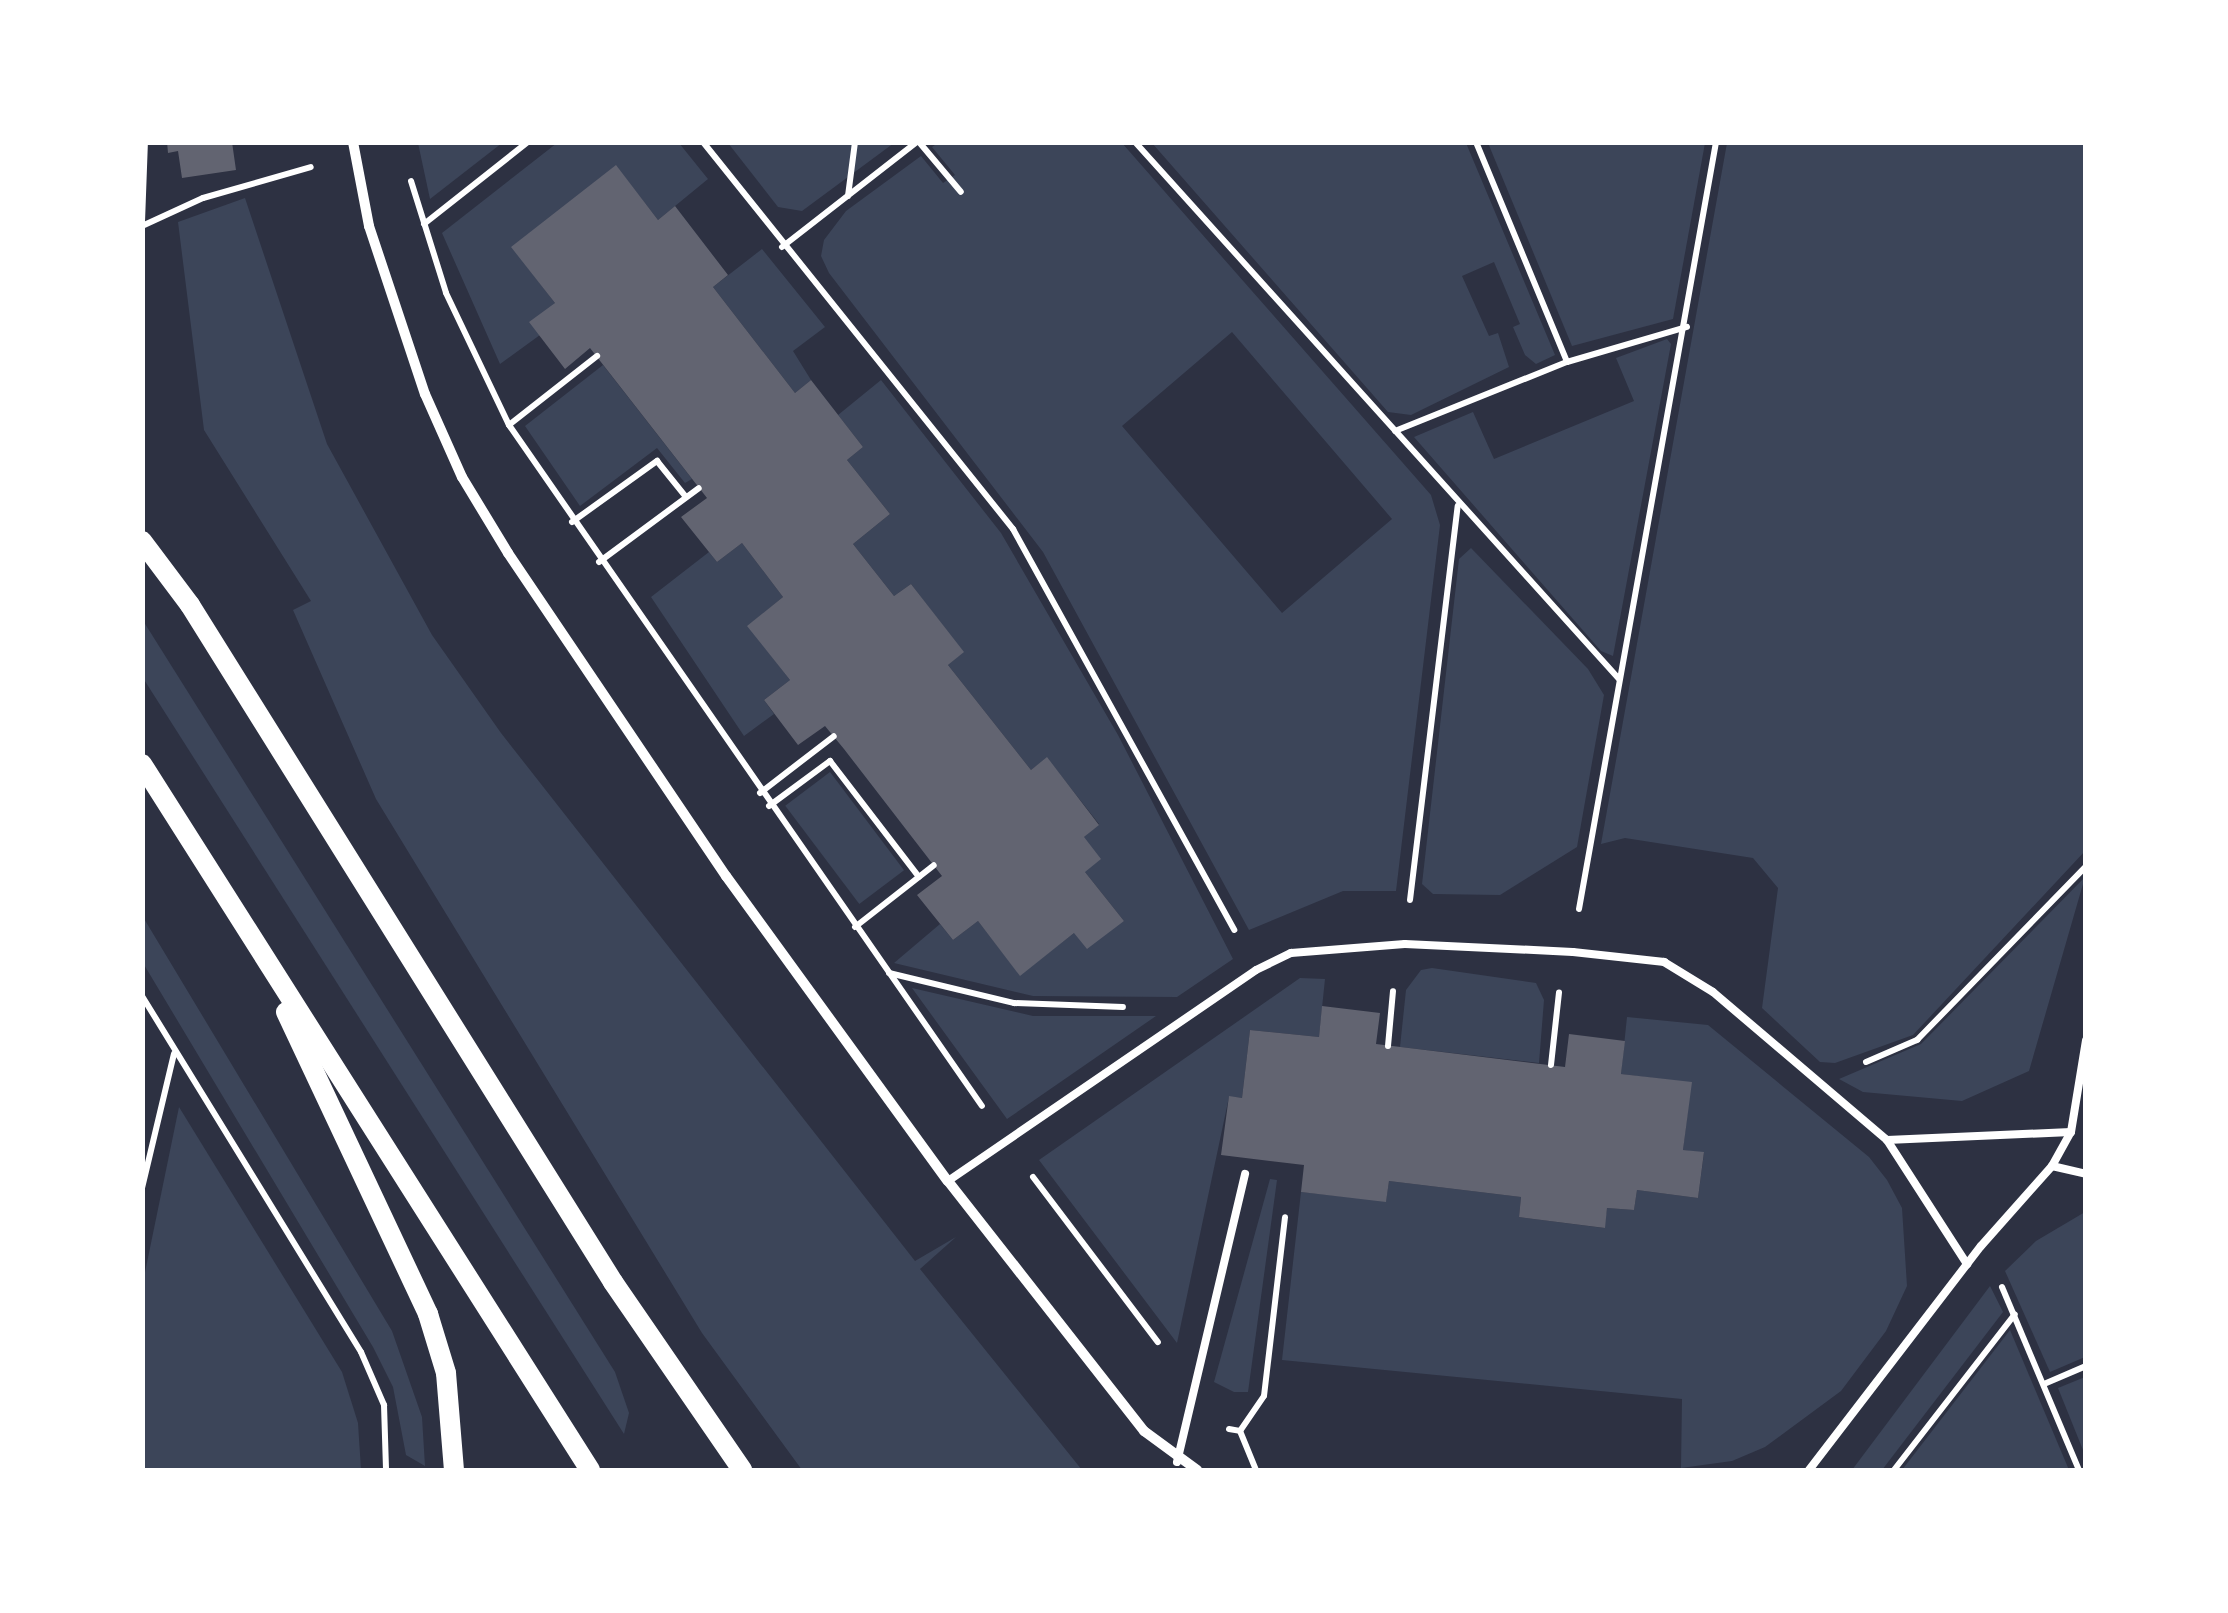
<!DOCTYPE html>
<style>
body{margin:0}
#map{position:relative;width:2228px;height:1613px;overflow:hidden;background:#2d3142;font-family:Jost,sans-serif}
div>[style]{position:absolute}
.green>*{inset:0;background:#3c4559;transform-origin:0 0}
.building>*{inset:0;background:#626471}
.path>*{height:6px;margin:-3px;padding:0 3px;transform-origin:3px;border-radius:3px;background:#fff}
.service>*{height:8px;margin:-4px;padding:0 4px;transform-origin:4px;border-radius:4px;background:#fff}
.minor>*{height:10px;margin:-5px;padding:0 5px;transform-origin:5px;border-radius:5px;background:#fff}
.secondary>*{height:20px;margin:-10px;padding:0 10px;transform-origin:10px;border-radius:10px;background:#fff}
span{translate:-50% -50%;white-space:nowrap;text-align:center;line-height:1.15;-webkit-text-stroke:10px #fff;paint-order:stroke}
.frame{position:absolute;inset:0;border:145px solid #fff;pointer-events:none}
</style>
<div id="map">
<div class="green">
<i style="clip-path:polygon(418px 143px,418px 142px,502px 143px,430px 199px)"></i>
<i style="clip-path:polygon(557px 143px,679px 143px,708px 179px,658px 220px,616px 166px,512px 247px,555px 303px,540px 335px,500px 364px,442px 233px)"></i>
<i style="clip-path:polygon(728px 143px,894px 143px,802px 211px,778px 207px)"></i>
<i style="clip-path:polygon(evenodd,938px 143px,1122px 143px,1431px 495px,1440px 525px,1396px 891px,1343px 891px,1249px 930px,1043px 552px,829px 273px,821px 256px,824px 240px,846px 211px,921px 156px,943px 183px,955px 175px,932px 147px,938px 143px,1232px 332px,1392px 519px,1282px 613px,1122px 426px,1232px 332px)"></i>
<i style="clip-path:polygon(1152px 143px,1466px 143px,1555px 355px,1536px 364px,1525px 355px,1513px 327px,1520px 324px,1494px 262px,1462px 276px,1489px 336px,1498px 333px,1509px 367px,1411px 415px,1388px 412px)"></i>
<i style="clip-path:polygon(1488px 143px,1705px 143px,1673px 319px,1572px 346px)"></i>
<i style="clip-path:polygon(1727px 143px,2085px 143px,2085px 851px,1913px 1035px,1835px 1063px,1820px 1062px,1762px 1008px,1778px 888px,1753px 858px,1625px 838px,1601px 844px)"></i>
<i style="clip-path:polygon(245px 198px,327px 444px,432px 635px,501px 733px,915px 1261px,956px 1237px,920px 1269px,1082px 1470px,802px 1470px,702px 1333px,376px 799px,293px 610px,311px 601px,204px 430px,178px 222px)"></i>
<i style="clip-path:polygon(762px 249px,825px 327px,793px 351px,811px 380px,795px 393px,713px 287px)"></i>
<i style="clip-path:polygon(1667px 339px,1671px 344px,1613px 656px,1601px 651px,1414px 437px,1473px 412px,1494px 459px,1634px 401px,1616px 358px)"></i>
<i style="clip-path:polygon(603px 365px,692px 479px,685px 483px,657px 448px,580px 506px,525px 426px)"></i>
<i style="clip-path:polygon(881px 380px,1001px 533px,1118px 735px,1233px 959px,1177px 997px,1033px 996px,894px 963px,940px 924px,953px 940px,978px 921px,1020px 975px,1074px 933px,1124px 921px,1085px 872px,1084px 837px,1099px 824px,1047px 758px,1031px 770px,948px 665px,963px 652px,911px 584px,894px 596px,853px 544px,890px 514px,847px 460px,863px 447px,838px 415px)"></i>
<i style="clip-path:polygon(742px 543px,783px 597px,748px 626px,790px 680px,764px 700px,774px 714px,744px 736px,651px 597px,709px 552px,717px 562px)"></i>
<i style="clip-path:polygon(1471px 548px,1588px 669px,1604px 695px,1577px 847px,1500px 895px,1433px 894px,1422px 884px,1459px 559px)"></i>
<i style="clip-path:polygon(142px 619px,615px 1372px,629px 1413px,624px 1434px,143px 678px)"></i>
<i style="left:830px;top:772px;width:123px;height:56px;rotate:53deg"></i>
<i style="clip-path:polygon(2085px 877px,2029px 1071px,1962px 1101px,1863px 1092px,1839px 1079px,1921px 1044px)"></i>
<i style="clip-path:polygon(143px 917px,392px 1331px,422px 1417px,425px 1466px,406px 1455px,393px 1387px,373px 1347px,143px 963px)"></i>
<i style="clip-path:polygon(1432px 968px,1536px 983px,1544px 1000px,1539px 1063px,1400px 1047px,1406px 990px,1421px 970px)"></i>
<i style="clip-path:polygon(1300px 978px,1325px 979px,1319px 1037px,1250px 1030px,1242px 1098px,1229px 1097px,1177px 1343px,1039px 1160px)"></i>
<i style="clip-path:polygon(912px 988px,1033px 1016px,1156px 1016px,1007px 1119px)"></i>
<i style="clip-path:polygon(1627px 1017px,1708px 1025px,1869px 1157px,1887px 1180px,1902px 1208px,1907px 1286px,1886px 1331px,1841px 1391px,1765px 1447px,1732px 1461px,1681px 1468px,1682px 1399px,1282px 1360px,1301px 1192px,1386px 1201px,1389px 1181px,1521px 1197px,1519px 1217px,1604px 1228px,1607px 1208px,1634px 1210px,1637px 1190px,1698px 1198px,1704px 1153px,1683px 1150px,1691px 1083px,1621px 1074px)"></i>
<i style="clip-path:polygon(179px 1107px,342px 1372px,358px 1423px,361px 1470px,143px 1470px,143px 1282px)"></i>
<i style="clip-path:polygon(1270px 1179px,1277px 1180px,1248px 1392px,1234px 1392px,1214px 1382px)"></i>
<i style="clip-path:polygon(2085px 1212px,2085px 1357px,2050px 1372px,2005px 1271px,2036px 1241px)"></i>
<i style="clip-path:polygon(1990px 1286px,2003px 1312px,1882px 1470px,1852px 1470px)"></i>
<i style="clip-path:polygon(2010px 1330px,2069px 1470px,1902px 1470px)"></i>
<i style="clip-path:polygon(2085px 1377px,2085px 1455px,2058px 1388px)"></i>
</div>
<div class="building">
<i style="clip-path:polygon(167px 142px,232px 142px,236px 170px,182px 178px,178px 151px,168px 153px)"></i>
<i style="clip-path:polygon(616px 165px,658px 220px,675px 206px,728px 275px,713px 287px,795px 393px,811px 380px,863px 447px,847px 460px,890px 514px,853px 544px,894px 596px,911px 584px,964px 652px,948px 665px,1031px 770px,1047px 757px,1099px 825px,1084px 837px,1101px 859px,1085px 872px,1124px 921px,1087px 949px,1074px 933px,1020px 976px,978px 921px,953px 940px,917px 895px,942px 876px,844px 749px,825px 726px,798px 745px,764px 700px,790px 680px,747px 626px,783px 597px,742px 543px,717px 562px,681px 517px,707px 498px,590px 348px,565px 369px,529px 322px,555px 303px,511px 247px)"></i>
<i style="clip-path:polygon(1322px 1006px,1380px 1013px,1376px 1044px,1565px 1067px,1569px 1034px,1625px 1041px,1621px 1074px,1692px 1082px,1683px 1150px,1704px 1152px,1698px 1198px,1637px 1190px,1634px 1210px,1607px 1208px,1605px 1228px,1519px 1217px,1521px 1197px,1389px 1181px,1386px 1202px,1301px 1192px,1304px 1165px,1221px 1155px,1229px 1096px,1242px 1098px,1250px 1030px,1319px 1037px)"></i>
</div>
<div class="path">
<i style="left:703px;top:142px;width:496px;rotate:51.3deg"></i>
<i style="left:1013px;top:529px;width:458px;rotate:61.1deg"></i>
<i style="left:919px;top:142px;width:65px;rotate:50deg"></i>
<i style="left:1135px;top:142px;width:723px;rotate:47.97deg"></i>
<i style="left:1476px;top:142px;width:238px;rotate:67.5deg"></i>
<i style="left:411px;top:181px;width:117px;rotate:72.6deg"></i>
<i style="left:446px;top:293px;width:146px;rotate:64.5deg"></i>
<i style="left:509px;top:425px;width:829px;rotate:55.22deg"></i>
<i style="left:848px;top:196px;width:54px;rotate:-82.6deg"></i>
<i style="left:142px;top:222px;width:80px;rotate:-87.9deg"></i>
<i style="left:424px;top:224px;width:132px;rotate:-38.3deg"></i>
<i style="left:142px;top:226px;width:67px;rotate:-24.7deg"></i>
<i style="left:203px;top:198px;width:112px;rotate:-16deg"></i>
<i style="left:782px;top:247px;width:171px;rotate:-37.9deg"></i>
<i style="left:509px;top:425px;width:112px;rotate:-38.1deg"></i>
<i style="left:1395px;top:431px;width:185px;rotate:-21.9deg"></i>
<i style="left:1567px;top:362px;width:125px;rotate:-16.3deg"></i>
<i style="left:572px;top:522px;width:105px;rotate:-35.7deg"></i>
<i style="left:657px;top:461px;width:46px;rotate:51.1deg"></i>
<i style="left:599px;top:562px;width:124px;rotate:-36.5deg"></i>
<i style="left:760px;top:793px;width:93px;rotate:-37.6deg"></i>
<i style="left:769px;top:806px;width:76px;rotate:-36.4deg"></i>
<i style="left:830px;top:761px;width:146px;rotate:52.5deg"></i>
<i style="left:1410px;top:900px;width:397px;rotate:-83.1deg"></i>
<i style="left:1579px;top:909px;width:779px;rotate:-79.87deg"></i>
<i style="left:855px;top:927px;width:100px;rotate:-38.1deg"></i>
<i style="left:889px;top:973px;width:129px;rotate:13.5deg"></i>
<i style="left:1014px;top:1003px;width:109px;rotate:2.1deg"></i>
<i style="left:142px;top:996px;width:418px;rotate:58.4deg"></i>
<i style="left:361px;top:1352px;width:58px;rotate:66.5deg"></i>
<i style="left:384px;top:1405px;width:65px;rotate:88.2deg"></i>
<i style="left:1388px;top:1046px;width:55px;rotate:-84.8deg"></i>
<i style="left:1866px;top:1062px;width:56px;rotate:-23.3deg"></i>
<i style="left:1917px;top:1040px;width:243px;rotate:-45.8deg"></i>
<i style="left:1551px;top:1065px;width:73px;rotate:-83.7deg"></i>
<i style="left:1033px;top:1177px;width:207px;rotate:52.9deg"></i>
<i style="left:142px;top:1188px;width:138px;rotate:-76.6deg"></i>
<i style="left:2002px;top:1287px;width:199px;rotate:67.2deg"></i>
<i style="left:2044px;top:1384px;width:46px;rotate:-23.2deg"></i>
<i style="left:1229px;top:1429px;width:11px;rotate:10deg"></i>
<i style="left:1240px;top:1431px;width:42px;rotate:67.7deg"></i>
<i style="left:1240px;top:1431px;width:42px;rotate:-55.6deg"></i>
<i style="left:1264px;top:1396px;width:180px;rotate:-83.3deg"></i>
<i style="left:1894px;top:1470px;width:197px;rotate:-52.2deg"></i>
</div>
<div class="service">
<i style="left:1887px;top:1140px;width:184px;rotate:-2.5deg"></i>
<i style="left:2052px;top:1166px;width:39px;rotate:-61deg"></i>
<i style="left:2071px;top:1132px;width:93px;rotate:-80.7deg"></i>
<i style="left:948px;top:1181px;width:373px;rotate:-34.4deg"></i>
<i style="left:1256px;top:970px;width:39px;rotate:-26deg"></i>
<i style="left:1291px;top:953px;width:114px;rotate:-4.5deg"></i>
<i style="left:1405px;top:944px;width:168px;rotate:2.7deg"></i>
<i style="left:1573px;top:952px;width:92px;rotate:6.3deg"></i>
<i style="left:1664px;top:962px;width:57px;rotate:31.5deg"></i>
<i style="left:1713px;top:992px;width:228px;rotate:40.4deg"></i>
<i style="left:1887px;top:1140px;width:148px;rotate:57.2deg"></i>
<i style="left:1177px;top:1462px;width:296px;rotate:-76.7deg"></i>
<i style="left:1809px;top:1470px;width:282px;rotate:-52.5deg"></i>
<i style="left:1981px;top:1246px;width:107px;rotate:-48.4deg"></i>
<i style="left:2052px;top:1166px;width:35px;rotate:13deg"></i>
</div>
<div class="minor">
<i style="left:353px;top:142px;width:86px;rotate:79.2deg"></i>
<i style="left:369px;top:226px;width:177px;rotate:71.6deg"></i>
<i style="left:425px;top:394px;width:91px;rotate:66deg"></i>
<i style="left:462px;top:477px;width:89px;rotate:58.8deg"></i>
<i style="left:508px;top:553px;width:390px;rotate:56deg"></i>
<i style="left:726px;top:876px;width:377px;rotate:54deg"></i>
<i style="left:948px;top:1181px;width:318px;rotate:51.9deg"></i>
<i style="left:1144px;top:1431px;width:66px;rotate:36.3deg"></i>
</div>
<div class="secondary">
<i style="left:142px;top:541px;width:80px;rotate:53.1deg"></i>
<i style="left:190px;top:605px;width:798px;rotate:58deg"></i>
<i style="left:613px;top:1282px;width:228px;rotate:55.5deg"></i>
<i style="left:142px;top:764px;width:836px;rotate:57.6deg"></i>
<i style="left:286px;top:1012px;width:334px;rotate:64.8deg"></i>
<i style="left:428px;top:1314px;width:62px;rotate:73deg"></i>
<i style="left:446px;top:1373px;width:97px;rotate:85.3deg"></i>
</div>
<div class="frame"></div>
</div>
